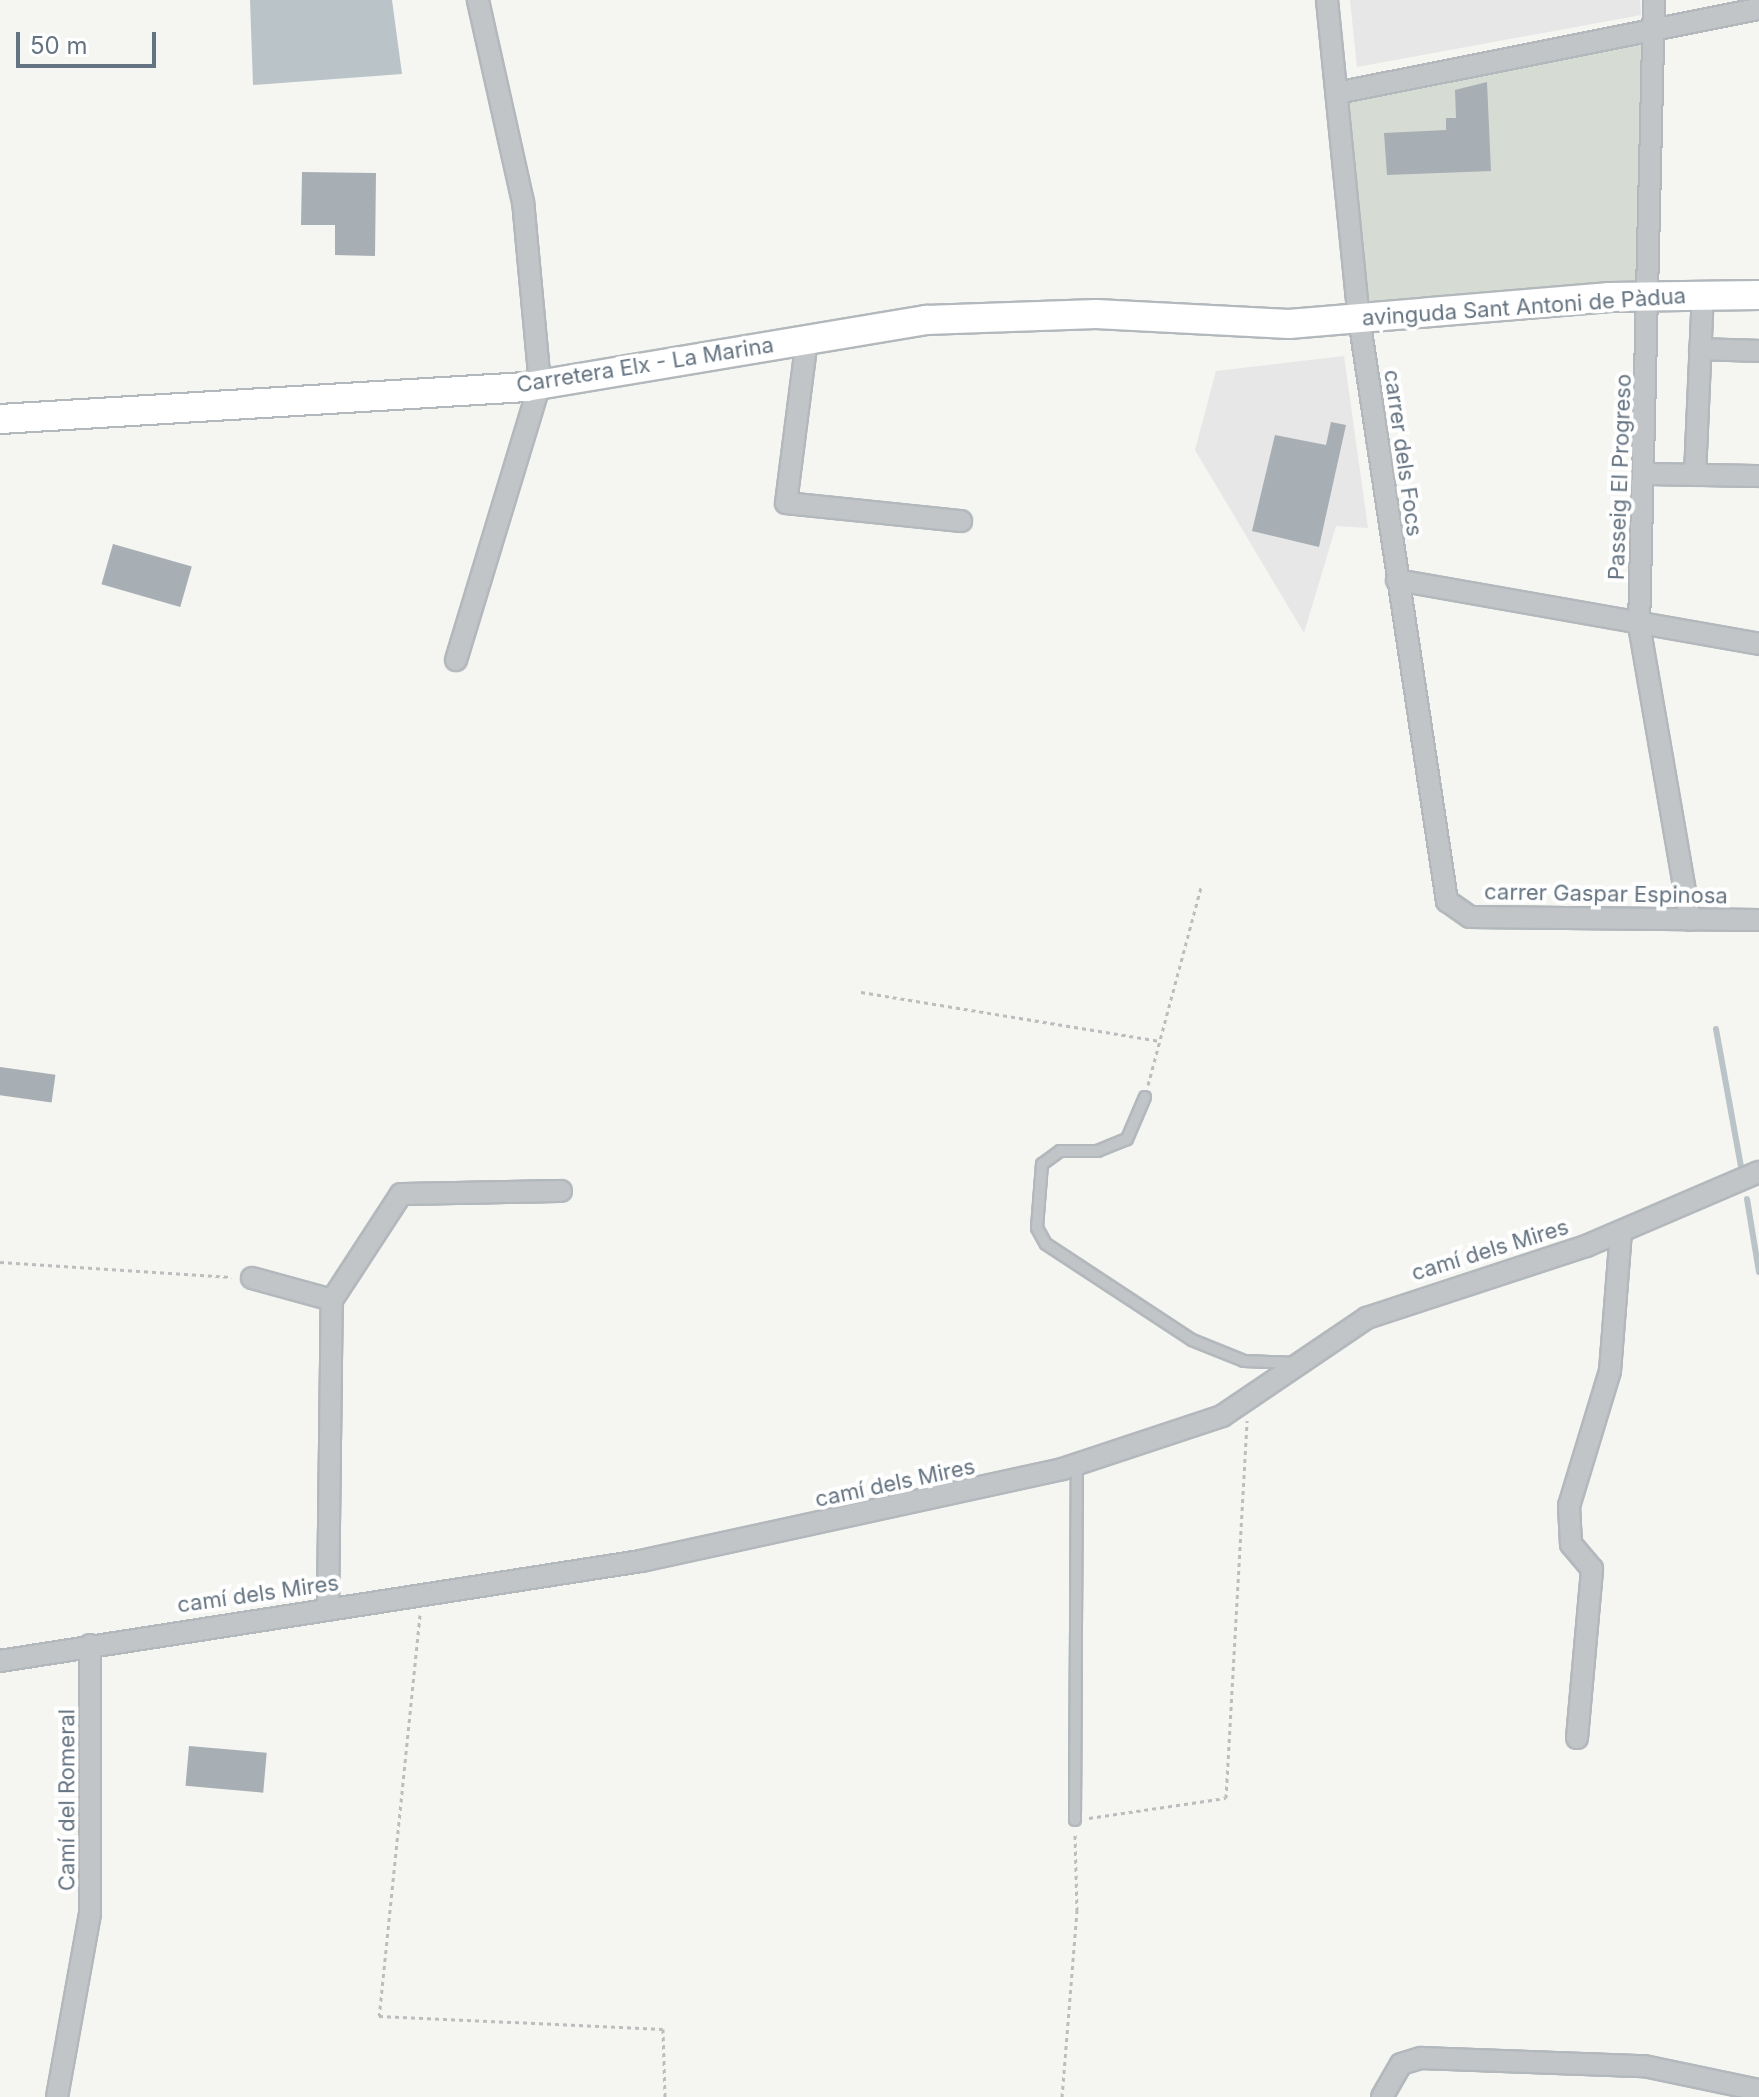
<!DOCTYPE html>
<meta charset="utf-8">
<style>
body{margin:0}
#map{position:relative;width:1759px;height:2097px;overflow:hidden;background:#f5f6f2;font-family:Inter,sans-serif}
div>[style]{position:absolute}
.built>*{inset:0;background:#e6e7e6}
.green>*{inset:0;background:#d6dcd3}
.water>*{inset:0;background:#b9c3c8}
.stream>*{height:6px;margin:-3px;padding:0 3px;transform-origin:3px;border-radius:3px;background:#b9c3c8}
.building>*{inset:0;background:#a7aeb4;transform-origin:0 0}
.path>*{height:3px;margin-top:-1.5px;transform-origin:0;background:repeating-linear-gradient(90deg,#bbbdbf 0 4px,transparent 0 8px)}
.roads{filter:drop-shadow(2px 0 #b3b8bc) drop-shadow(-2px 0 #b3b8bc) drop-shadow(0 2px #b3b8bc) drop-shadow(0 -2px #b3b8bc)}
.lane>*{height:10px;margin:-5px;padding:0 5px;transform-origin:5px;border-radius:5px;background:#c1c5c8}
.street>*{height:20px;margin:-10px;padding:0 10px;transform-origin:10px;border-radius:10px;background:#c1c5c8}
.secondary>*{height:28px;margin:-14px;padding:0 14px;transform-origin:14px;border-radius:14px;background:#fff}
span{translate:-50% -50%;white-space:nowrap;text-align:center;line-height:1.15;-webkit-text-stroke:8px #fff;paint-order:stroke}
.street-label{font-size:22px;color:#657482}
.scale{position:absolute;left:16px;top:32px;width:140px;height:36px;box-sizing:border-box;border:4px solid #657482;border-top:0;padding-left:10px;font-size:24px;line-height:28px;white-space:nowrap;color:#657482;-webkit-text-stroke:6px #fff;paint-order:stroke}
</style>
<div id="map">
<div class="built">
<i style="clip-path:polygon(1350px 0,1640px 0,1641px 15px,1357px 67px)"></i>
<i style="clip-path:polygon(1344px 356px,1368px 528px,1336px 526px,1304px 633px,1195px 450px,1216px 371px)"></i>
</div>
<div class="green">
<i style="clip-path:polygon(1645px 44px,1644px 282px,1366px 304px,1344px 96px)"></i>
</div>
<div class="water">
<i style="clip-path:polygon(250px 0,392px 0,402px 74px,253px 85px)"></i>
</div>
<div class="stream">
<i style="left:1716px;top:1029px;width:145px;rotate:79.7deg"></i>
<i style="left:1747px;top:1199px;width:74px;rotate:80.7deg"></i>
</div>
<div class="building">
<i style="clip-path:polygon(1487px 82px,1491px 171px,1387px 175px,1384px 133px,1446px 130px,1446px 118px,1456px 118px,1455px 90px)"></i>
<i style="clip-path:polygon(302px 172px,376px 173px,375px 256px,335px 255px,335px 225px,301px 225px)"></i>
<i style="clip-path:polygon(1331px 422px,1346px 425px,1319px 547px,1252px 531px,1275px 435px,1326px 445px)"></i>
<i style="left:113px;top:544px;width:82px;height:42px;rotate:16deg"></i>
<i style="left:0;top:1067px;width:56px;height:28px;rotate:8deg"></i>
<i style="left:189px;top:1746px;width:78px;height:40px;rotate:5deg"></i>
</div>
<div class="path">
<i style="left:861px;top:992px;width:303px;rotate:9.3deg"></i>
<i style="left:1148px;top:1085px;width:208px;rotate:-75deg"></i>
<i style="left:0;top:1262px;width:232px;rotate:3.7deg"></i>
<i style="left:420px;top:1615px;width:403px;rotate:95.8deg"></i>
<i style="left:379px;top:2016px;width:284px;rotate:2.6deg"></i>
<i style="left:663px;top:2029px;width:68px;rotate:88.3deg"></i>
<i style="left:1089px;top:1818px;width:138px;rotate:-8.3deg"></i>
<i style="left:1226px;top:1798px;width:378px;rotate:-86.8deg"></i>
<i style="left:1062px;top:2097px;width:187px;rotate:-85.4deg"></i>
<i style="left:1077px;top:1911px;width:78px;rotate:-91.5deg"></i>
</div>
<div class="roads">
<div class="lane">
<i style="left:1145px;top:1097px;width:46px;rotate:113.2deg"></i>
<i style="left:1127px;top:1139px;width:31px;rotate:158deg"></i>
<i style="left:1098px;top:1151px;width:38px;rotate:180deg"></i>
<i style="left:1060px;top:1151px;width:22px;rotate:144deg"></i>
<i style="left:1042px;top:1164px;width:64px;rotate:94.5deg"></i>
<i style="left:1037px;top:1228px;width:18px;rotate:61deg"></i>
<i style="left:1046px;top:1244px;width:175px;rotate:33.3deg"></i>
<i style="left:1192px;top:1340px;width:56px;rotate:22deg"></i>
<i style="left:1244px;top:1361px;width:52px;rotate:2.2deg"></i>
<i style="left:1075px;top:1820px;width:355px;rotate:-89.7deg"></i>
</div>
<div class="street">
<i style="left:1327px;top:0;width:320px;rotate:84.3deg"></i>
<i style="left:1359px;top:318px;width:590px;rotate:81.42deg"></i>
<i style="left:1447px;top:901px;width:28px;rotate:35deg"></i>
<i style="left:1470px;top:917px;width:289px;rotate:0.6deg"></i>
<i style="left:1654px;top:0;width:625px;rotate:91.37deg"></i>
<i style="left:1639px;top:625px;width:299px;rotate:80.2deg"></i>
<i style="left:1337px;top:93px;width:430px;rotate:-11.3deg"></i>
<i style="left:807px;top:339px;width:165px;rotate:97.3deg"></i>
<i style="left:786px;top:503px;width:176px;rotate:5.9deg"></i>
<i style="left:1700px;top:349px;width:59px;rotate:1.9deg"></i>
<i style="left:1644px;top:474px;width:115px;rotate:1deg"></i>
<i style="left:1695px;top:475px;width:180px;rotate:-87.5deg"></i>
<i style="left:1397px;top:580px;width:368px;rotate:10deg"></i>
<i style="left:456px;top:660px;width:288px;rotate:-73.1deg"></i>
<i style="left:540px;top:384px;width:183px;rotate:-95.3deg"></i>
<i style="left:523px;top:202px;width:207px;rotate:-102.6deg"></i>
<i style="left:252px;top:1278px;width:83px;rotate:15.4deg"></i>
<i style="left:328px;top:1607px;width:307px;rotate:-89.3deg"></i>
<i style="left:332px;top:1300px;width:126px;rotate:-56.9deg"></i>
<i style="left:401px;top:1194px;width:160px;rotate:-1.1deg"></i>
<i style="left:0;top:1661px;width:649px;rotate:-8.87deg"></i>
<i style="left:641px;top:1561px;width:431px;rotate:-12.3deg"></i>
<i style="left:1062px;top:1469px;width:169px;rotate:-18.3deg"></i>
<i style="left:1222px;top:1416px;width:175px;rotate:-34.1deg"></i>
<i style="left:1367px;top:1318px;width:231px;rotate:-18.2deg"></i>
<i style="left:1586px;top:1246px;width:188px;rotate:-23.2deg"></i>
<i style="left:1577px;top:1738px;width:170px;rotate:-84.9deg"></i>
<i style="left:1592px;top:1569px;width:33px;rotate:-130deg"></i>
<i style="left:1571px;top:1544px;width:38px;rotate:-93deg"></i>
<i style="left:1569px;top:1506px;width:141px;rotate:-73.1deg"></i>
<i style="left:1610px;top:1371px;width:140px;rotate:-85.5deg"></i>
<i style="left:57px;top:2097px;width:187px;rotate:-79.8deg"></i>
<i style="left:90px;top:1913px;width:268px;rotate:-90deg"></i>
<i style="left:1382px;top:2097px;width:38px;rotate:-60deg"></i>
<i style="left:1401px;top:2064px;width:21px;rotate:-17deg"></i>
<i style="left:1421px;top:2058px;width:223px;rotate:2.1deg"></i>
<i style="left:1644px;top:2066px;width:117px;rotate:11.8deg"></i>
</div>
<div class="secondary">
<i style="left:0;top:419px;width:527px;rotate:-3.48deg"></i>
<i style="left:526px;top:387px;width:406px;rotate:-9.5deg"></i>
<i style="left:926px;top:320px;width:170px;rotate:-2deg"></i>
<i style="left:1096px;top:314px;width:193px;rotate:3deg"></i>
<i style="left:1289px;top:324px;width:322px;rotate:-4.8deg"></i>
<i style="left:1610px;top:297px;width:149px;rotate:-0.8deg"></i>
</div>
</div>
<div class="street-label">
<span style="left:1524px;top:307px;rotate:-4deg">avinguda Sant Antoni de Pàdua</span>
<span style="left:645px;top:365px;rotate:-9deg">Carretera Elx - La Marina</span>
<span style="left:1403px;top:453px;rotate:82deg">carrer dels Focs</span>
<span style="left:1620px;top:477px;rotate:-88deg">Passeig El Progreso</span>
<span style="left:1606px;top:894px;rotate:1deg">carrer Gaspar Espinosa</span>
<span style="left:1490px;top:1250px;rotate:-17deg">camí dels Mires</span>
<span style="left:895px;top:1483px;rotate:-12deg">camí dels Mires</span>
<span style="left:258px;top:1594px;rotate:-8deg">camí dels Mires</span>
<span style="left:67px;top:1800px;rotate:-90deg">Camí del Romeral</span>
</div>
<div class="scale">50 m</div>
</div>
